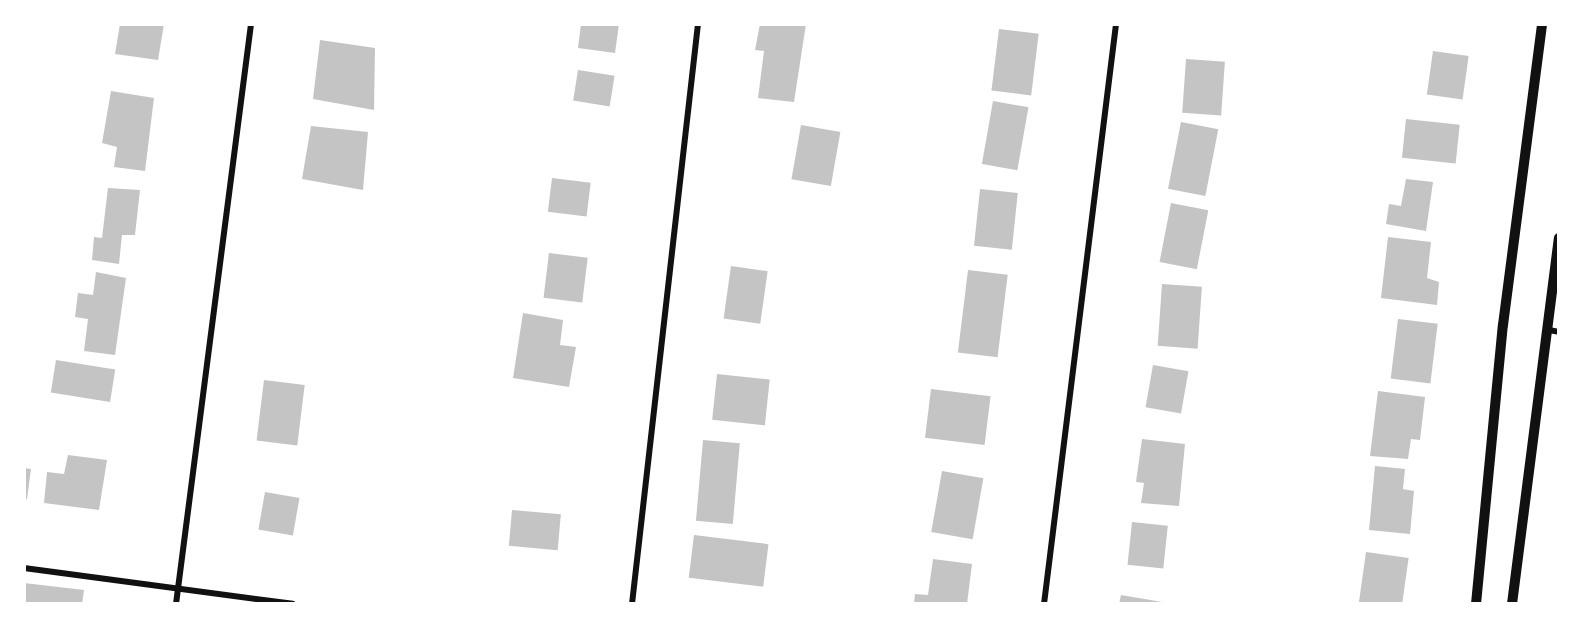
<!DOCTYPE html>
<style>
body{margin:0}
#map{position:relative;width:1583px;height:628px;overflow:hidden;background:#fff;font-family:Ubuntu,sans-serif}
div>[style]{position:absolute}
.building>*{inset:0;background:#c4c4c4;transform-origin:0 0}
.minor>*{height:6px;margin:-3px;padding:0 3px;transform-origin:3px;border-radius:3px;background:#111}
.tertiary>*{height:10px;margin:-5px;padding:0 5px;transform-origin:5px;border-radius:5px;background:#111}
span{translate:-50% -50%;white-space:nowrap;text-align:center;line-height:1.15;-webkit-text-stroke:4.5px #fff;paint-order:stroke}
.frame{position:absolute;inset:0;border:26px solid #fff;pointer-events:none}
</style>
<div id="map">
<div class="building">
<i style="clip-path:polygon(120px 24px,164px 24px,158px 60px,115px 54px)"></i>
<i style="clip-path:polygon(581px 24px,619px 24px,615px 53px,578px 48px)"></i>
<i style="clip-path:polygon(760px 24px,806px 24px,794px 102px,758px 98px,764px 51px,755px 50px)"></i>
<i style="left:999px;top:29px;width:40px;height:62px;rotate:7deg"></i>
<i style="clip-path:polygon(320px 40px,375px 48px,374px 110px,313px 99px)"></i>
<i style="left:1433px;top:51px;width:36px;height:44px;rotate:8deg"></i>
<i style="left:1186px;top:59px;width:39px;height:54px;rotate:4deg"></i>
<i style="left:578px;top:70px;width:37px;height:31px;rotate:9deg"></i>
<i style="clip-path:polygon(111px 91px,154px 98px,145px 171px,114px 167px,117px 147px,102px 143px)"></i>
<i style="left:993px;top:101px;width:36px;height:64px;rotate:10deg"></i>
<i style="left:1406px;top:119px;width:54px;height:39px;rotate:6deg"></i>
<i style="left:1181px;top:122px;width:38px;height:68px;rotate:11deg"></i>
<i style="left:801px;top:125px;width:40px;height:55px;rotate:10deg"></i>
<i style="clip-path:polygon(311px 126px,368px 132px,363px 190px,302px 179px)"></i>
<i style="left:552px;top:178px;width:39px;height:34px;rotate:7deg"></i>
<i style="clip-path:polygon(1406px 179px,1433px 182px,1426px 231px,1386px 224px,1389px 204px,1401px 206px)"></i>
<i style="clip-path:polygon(108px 188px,140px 190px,135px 235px,122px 235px,119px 264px,92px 260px,94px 237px,102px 238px)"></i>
<i style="left:980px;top:189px;width:38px;height:57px;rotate:6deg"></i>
<i style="left:1171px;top:203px;width:38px;height:60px;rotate:11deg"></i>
<i style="clip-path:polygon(1388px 237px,1431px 242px,1427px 278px,1439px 282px,1437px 305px,1381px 298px)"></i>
<i style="left:549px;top:253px;width:39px;height:45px;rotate:7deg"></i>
<i style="left:731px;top:266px;width:37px;height:53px;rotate:8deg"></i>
<i style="left:968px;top:270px;width:40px;height:83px;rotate:7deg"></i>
<i style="clip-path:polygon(96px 272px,126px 278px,115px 355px,84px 351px,88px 319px,75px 317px,78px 293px,93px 295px)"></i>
<i style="left:1162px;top:284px;width:40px;height:62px;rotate:4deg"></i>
<i style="clip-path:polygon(523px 313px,563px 320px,560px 345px,576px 347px,569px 387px,513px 378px)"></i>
<i style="left:1398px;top:319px;width:40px;height:60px;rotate:7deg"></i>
<i style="left:56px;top:360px;width:60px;height:33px;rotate:9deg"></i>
<i style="left:1153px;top:365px;width:36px;height:43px;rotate:10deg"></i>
<i style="left:717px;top:374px;width:53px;height:46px;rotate:6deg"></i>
<i style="left:264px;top:380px;width:41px;height:61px;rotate:7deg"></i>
<i style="left:931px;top:389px;width:60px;height:49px;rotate:7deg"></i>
<i style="clip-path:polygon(1378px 391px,1425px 397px,1420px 440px,1411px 439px,1408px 459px,1370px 456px)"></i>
<i style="clip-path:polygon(1142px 439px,1185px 444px,1179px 506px,1141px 503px,1144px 483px,1136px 482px)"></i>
<i style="left:703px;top:440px;width:37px;height:81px;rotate:5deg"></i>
<i style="clip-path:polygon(68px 455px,107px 460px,99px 510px,44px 503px,47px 472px,64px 474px)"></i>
<i style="clip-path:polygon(1375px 466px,1405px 469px,1403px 489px,1414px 491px,1410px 534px,1369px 530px)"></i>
<i style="clip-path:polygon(24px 468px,31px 469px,27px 499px,24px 499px)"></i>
<i style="left:942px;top:471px;width:42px;height:62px;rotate:10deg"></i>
<i style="left:265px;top:492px;width:35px;height:38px;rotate:10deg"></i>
<i style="left:512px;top:510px;width:49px;height:36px;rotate:5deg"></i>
<i style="left:1132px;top:522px;width:36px;height:43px;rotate:6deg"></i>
<i style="left:694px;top:535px;width:75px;height:43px;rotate:7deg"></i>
<i style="left:1366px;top:552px;width:43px;height:52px;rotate:8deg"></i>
<i style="clip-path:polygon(933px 559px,972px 564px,967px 604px,914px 604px,915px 594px,928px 595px)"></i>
<i style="clip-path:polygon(24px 583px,84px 590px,82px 604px,24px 604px)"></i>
<i style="clip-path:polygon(1121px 595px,1162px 602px,1162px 604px,1119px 604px)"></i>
</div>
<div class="minor">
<i style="left:1549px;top:330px;width:10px;rotate:11deg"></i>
<i style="left:24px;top:568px;width:271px;rotate:7.6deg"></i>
<i style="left:176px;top:604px;width:585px;rotate:-82.63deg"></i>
<i style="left:632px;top:604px;width:584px;rotate:-83.51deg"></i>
<i style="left:1044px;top:604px;width:584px;rotate:-82.92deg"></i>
</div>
<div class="tertiary">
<i style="left:1476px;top:604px;width:280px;rotate:-84.5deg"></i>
<i style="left:1503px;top:325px;width:304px;rotate:-82.6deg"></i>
<i style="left:1512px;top:604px;width:369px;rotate:-82.7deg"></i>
</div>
<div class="frame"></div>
</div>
